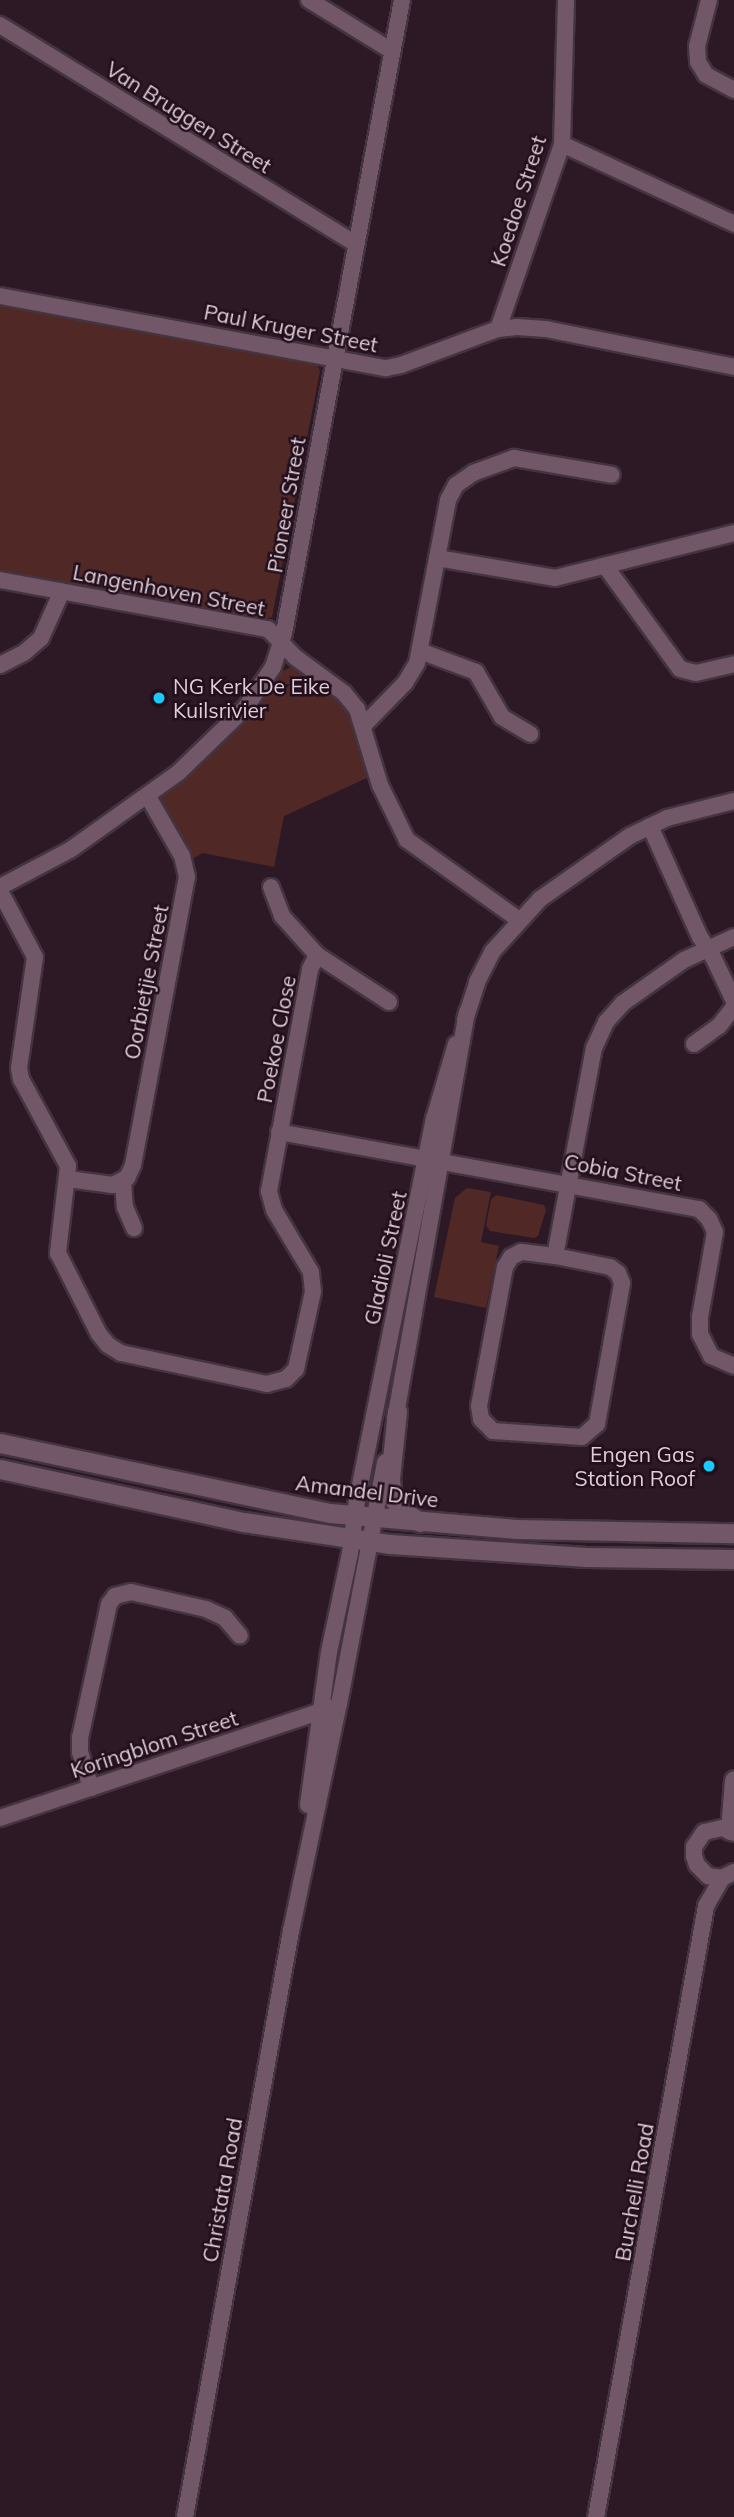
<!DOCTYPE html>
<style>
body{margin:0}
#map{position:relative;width:734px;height:2517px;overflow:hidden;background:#2d1826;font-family:Mulish,sans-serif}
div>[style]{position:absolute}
.green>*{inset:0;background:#502926}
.roads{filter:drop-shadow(2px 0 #44343f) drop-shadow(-2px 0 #44343f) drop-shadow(0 2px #44343f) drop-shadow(0 -2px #44343f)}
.minor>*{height:16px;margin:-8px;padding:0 8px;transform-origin:8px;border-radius:8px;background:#715768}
.tertiary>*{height:19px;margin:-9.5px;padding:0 9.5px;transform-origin:9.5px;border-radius:9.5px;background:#715768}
.dots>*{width:19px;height:19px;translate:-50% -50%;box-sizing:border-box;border:4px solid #230e1c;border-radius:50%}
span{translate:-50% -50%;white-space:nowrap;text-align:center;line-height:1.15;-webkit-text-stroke:5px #230e1c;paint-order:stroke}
.street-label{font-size:21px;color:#ddced8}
.poi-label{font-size:21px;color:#ddced8}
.left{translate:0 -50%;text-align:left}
.right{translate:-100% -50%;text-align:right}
</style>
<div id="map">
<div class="green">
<i style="clip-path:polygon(0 304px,316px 363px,320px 371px,272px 617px,261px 620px,0 572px)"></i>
<i style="clip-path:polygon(291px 667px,300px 668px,348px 708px,356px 723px,369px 777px,284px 816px,274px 867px,203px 853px,190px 860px,160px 804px,162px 795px,253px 709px,279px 673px)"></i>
<i style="clip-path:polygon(467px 1188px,491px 1192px,481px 1242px,499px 1246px,486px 1308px,434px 1297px,455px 1198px)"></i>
<i style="clip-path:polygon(496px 1195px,544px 1205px,546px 1210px,538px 1236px,534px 1238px,490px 1231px,486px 1225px,491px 1200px)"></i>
</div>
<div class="roads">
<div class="minor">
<i style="left:309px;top:0;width:97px;rotate:31.6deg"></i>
<i style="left:709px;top:0;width:48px;rotate:104.6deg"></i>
<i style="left:697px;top:46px;width:16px;rotate:86deg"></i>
<i style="left:698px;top:62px;width:15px;rotate:58deg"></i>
<i style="left:706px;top:75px;width:32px;rotate:28deg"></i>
<i style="left:0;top:25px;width:418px;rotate:31.6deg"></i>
<i style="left:562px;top:144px;width:190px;rotate:24.9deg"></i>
<i style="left:0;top:296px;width:393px;rotate:10.6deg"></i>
<i style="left:386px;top:368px;width:15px;rotate:-11deg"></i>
<i style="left:401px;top:365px;width:103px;rotate:-20.4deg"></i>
<i style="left:498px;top:329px;width:19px;rotate:-6deg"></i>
<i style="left:517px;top:327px;width:29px;rotate:4deg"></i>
<i style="left:546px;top:329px;width:192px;rotate:11.4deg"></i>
<i style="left:498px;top:329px;width:196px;rotate:-70.9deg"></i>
<i style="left:562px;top:144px;width:144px;rotate:-88.4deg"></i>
<i style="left:437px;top:558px;width:120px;rotate:9.6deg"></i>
<i style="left:555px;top:578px;width:185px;rotate:-14.1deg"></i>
<i style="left:606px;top:567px;width:126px;rotate:54deg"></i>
<i style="left:680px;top:669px;width:16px;rotate:14deg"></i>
<i style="left:696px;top:673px;width:39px;rotate:-13deg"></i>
<i style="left:0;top:580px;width:272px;rotate:10.4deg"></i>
<i style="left:268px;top:629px;width:39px;rotate:46deg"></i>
<i style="left:295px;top:657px;width:61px;rotate:36.3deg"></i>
<i style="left:344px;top:693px;width:21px;rotate:51deg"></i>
<i style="left:357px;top:709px;width:79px;rotate:73.2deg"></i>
<i style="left:380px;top:785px;width:61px;rotate:63.9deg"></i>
<i style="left:407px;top:840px;width:138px;rotate:35.5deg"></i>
<i style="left:420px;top:651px;width:60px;rotate:20.6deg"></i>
<i style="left:476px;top:672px;width:52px;rotate:60deg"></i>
<i style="left:502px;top:717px;width:33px;rotate:31deg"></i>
<i style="left:0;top:665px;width:28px;rotate:-27deg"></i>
<i style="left:25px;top:652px;width:21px;rotate:-41deg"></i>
<i style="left:41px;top:638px;width:51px;rotate:-65.9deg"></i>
<i style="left:364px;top:725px;width:59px;rotate:-45.7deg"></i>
<i style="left:405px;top:683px;width:23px;rotate:-59deg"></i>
<i style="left:417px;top:663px;width:166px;rotate:-79.2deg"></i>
<i style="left:448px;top:500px;width:17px;rotate:-62deg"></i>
<i style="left:456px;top:485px;width:21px;rotate:-35deg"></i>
<i style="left:473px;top:473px;width:44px;rotate:-20.1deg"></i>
<i style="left:514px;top:458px;width:99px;rotate:9.8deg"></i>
<i style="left:650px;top:826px;width:122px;rotate:65.8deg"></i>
<i style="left:700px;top:937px;width:24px;rotate:57deg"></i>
<i style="left:713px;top:957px;width:49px;rotate:64.5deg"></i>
<i style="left:0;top:887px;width:79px;rotate:-27.9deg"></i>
<i style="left:70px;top:850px;width:133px;rotate:-35.5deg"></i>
<i style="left:178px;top:773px;width:95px;rotate:-44.1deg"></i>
<i style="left:246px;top:707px;width:48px;rotate:-56deg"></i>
<i style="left:273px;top:667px;width:36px;rotate:-72deg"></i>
<i style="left:284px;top:633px;width:644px;rotate:-79.44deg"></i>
<i style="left:271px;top:887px;width:31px;rotate:69deg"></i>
<i style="left:282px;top:916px;width:52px;rotate:48.1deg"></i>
<i style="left:317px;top:955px;width:86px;rotate:33.1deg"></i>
<i style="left:0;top:891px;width:75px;rotate:62.1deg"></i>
<i style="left:35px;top:957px;width:112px;rotate:98.2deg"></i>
<i style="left:19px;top:1068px;width:11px;rotate:80deg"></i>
<i style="left:21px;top:1079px;width:99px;rotate:61.6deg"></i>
<i style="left:68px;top:1166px;width:88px;rotate:96.6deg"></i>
<i style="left:58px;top:1253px;width:91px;rotate:63.2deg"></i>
<i style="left:99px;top:1334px;width:14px;rotate:51deg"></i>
<i style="left:108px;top:1345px;width:15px;rotate:32deg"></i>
<i style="left:121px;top:1353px;width:149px;rotate:12deg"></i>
<i style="left:267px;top:1384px;width:20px;rotate:-15deg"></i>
<i style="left:286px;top:1379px;width:14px;rotate:-45deg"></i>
<i style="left:296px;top:1369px;width:79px;rotate:-77.6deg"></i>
<i style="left:313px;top:1292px;width:20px;rotate:-96deg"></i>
<i style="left:311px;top:1272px;width:72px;rotate:-120.8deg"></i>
<i style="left:274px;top:1210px;width:20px;rotate:-105deg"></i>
<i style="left:269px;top:1191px;width:226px;rotate:-79.5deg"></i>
<i style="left:310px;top:969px;width:16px;rotate:-63deg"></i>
<i style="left:465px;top:1020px;width:40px;rotate:-72deg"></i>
<i style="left:477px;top:982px;width:34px;rotate:-63deg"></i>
<i style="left:492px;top:952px;width:72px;rotate:-47.8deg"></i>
<i style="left:540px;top:899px;width:110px;rotate:-35deg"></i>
<i style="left:630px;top:836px;width:41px;rotate:-25.9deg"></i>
<i style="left:667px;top:818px;width:69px;rotate:-14.2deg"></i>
<i style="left:694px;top:1044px;width:31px;rotate:-36deg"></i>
<i style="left:719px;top:1026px;width:24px;rotate:-52deg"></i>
<i style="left:279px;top:1132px;width:427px;rotate:10.4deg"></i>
<i style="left:699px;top:1209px;width:14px;rotate:45deg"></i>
<i style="left:709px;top:1219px;width:14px;rotate:65deg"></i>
<i style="left:715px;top:1232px;width:86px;rotate:100deg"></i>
<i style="left:700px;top:1317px;width:17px;rotate:90deg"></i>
<i style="left:700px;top:1334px;width:25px;rotate:63deg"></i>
<i style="left:711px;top:1356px;width:25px;rotate:23deg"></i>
<i style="left:68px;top:1179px;width:45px;rotate:7.6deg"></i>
<i style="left:113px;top:1185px;width:16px;rotate:-27deg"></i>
<i style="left:127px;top:1178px;width:14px;rotate:-65deg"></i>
<i style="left:133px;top:1165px;width:293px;rotate:-79.4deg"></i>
<i style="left:187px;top:877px;width:22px;rotate:-103deg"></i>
<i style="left:182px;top:856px;width:70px;rotate:-119.8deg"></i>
<i style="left:123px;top:1181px;width:26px;rotate:86deg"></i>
<i style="left:125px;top:1207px;width:23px;rotate:67deg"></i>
<i style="left:555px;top:1256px;width:34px;rotate:-173deg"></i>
<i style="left:521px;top:1252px;width:11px;rotate:153deg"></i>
<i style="left:511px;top:1257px;width:12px;rotate:121deg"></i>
<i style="left:505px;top:1267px;width:141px;rotate:100.6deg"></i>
<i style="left:479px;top:1406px;width:13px;rotate:81deg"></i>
<i style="left:481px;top:1419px;width:17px;rotate:45deg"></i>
<i style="left:493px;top:1431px;width:89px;rotate:3.9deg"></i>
<i style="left:582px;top:1437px;width:20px;rotate:-41deg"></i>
<i style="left:597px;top:1424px;width:143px;rotate:-79.9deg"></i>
<i style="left:622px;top:1283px;width:11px;rotate:-112deg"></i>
<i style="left:618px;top:1273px;width:10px;rotate:-143deg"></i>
<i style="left:610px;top:1267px;width:56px;rotate:-168.7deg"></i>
<i style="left:555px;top:1256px;width:212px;rotate:-79.4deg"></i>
<i style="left:594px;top:1048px;width:29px;rotate:-65deg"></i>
<i style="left:606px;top:1022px;width:25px;rotate:-48deg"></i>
<i style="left:623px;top:1003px;width:75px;rotate:-35.2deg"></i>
<i style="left:684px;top:960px;width:55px;rotate:-24.7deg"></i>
<i style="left:395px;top:1420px;width:414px;rotate:-80deg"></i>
<i style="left:91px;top:1788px;width:38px;rotate:-107deg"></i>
<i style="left:80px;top:1752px;width:14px;rotate:-90deg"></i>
<i style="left:80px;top:1738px;width:137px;rotate:-77.8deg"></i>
<i style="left:109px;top:1604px;width:10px;rotate:-53deg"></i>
<i style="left:115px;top:1596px;width:16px;rotate:-14deg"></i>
<i style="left:131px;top:1592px;width:77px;rotate:12.8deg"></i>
<i style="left:206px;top:1609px;width:21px;rotate:25deg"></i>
<i style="left:225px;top:1618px;width:23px;rotate:50deg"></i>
<i style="left:308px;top:1805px;width:154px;rotate:-82.2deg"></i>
<i style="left:329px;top:1652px;width:101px;rotate:-78deg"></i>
<i style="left:350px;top:1553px;width:53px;rotate:-82.5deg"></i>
<i style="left:357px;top:1500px;width:389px;rotate:-78.6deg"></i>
<i style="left:434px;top:1119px;width:78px;rotate:-73.7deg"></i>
<i style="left:0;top:1818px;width:348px;rotate:-18.4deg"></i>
<i style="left:734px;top:1833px;width:13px;rotate:-157deg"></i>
<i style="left:722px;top:1828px;width:18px;rotate:167deg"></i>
<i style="left:704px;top:1832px;width:18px;rotate:124deg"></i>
<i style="left:694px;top:1847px;width:9px;rotate:90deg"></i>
<i style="left:694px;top:1856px;width:9px;rotate:72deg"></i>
<i style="left:697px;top:1865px;width:16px;rotate:45deg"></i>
<i style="left:708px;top:1876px;width:14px;rotate:8deg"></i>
<i style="left:722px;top:1878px;width:13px;rotate:-27deg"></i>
<i style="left:185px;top:2517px;width:596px;rotate:-79.75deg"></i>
<i style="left:291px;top:1931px;width:232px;rotate:-78.1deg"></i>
<i style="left:339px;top:1704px;width:246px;rotate:-79.2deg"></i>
<i style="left:596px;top:2517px;width:621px;rotate:-79.79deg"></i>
<i style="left:706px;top:1906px;width:32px;rotate:-60deg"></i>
</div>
<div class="tertiary">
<i style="left:397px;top:1411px;width:68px;rotate:95.9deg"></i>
<i style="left:390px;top:1479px;width:18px;rotate:84deg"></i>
<i style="left:392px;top:1497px;width:18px;rotate:52deg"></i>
<i style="left:403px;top:1511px;width:20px;rotate:33deg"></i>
<i style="left:0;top:1443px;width:337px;rotate:12deg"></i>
<i style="left:330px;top:1513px;width:187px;rotate:4.9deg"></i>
<i style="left:516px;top:1529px;width:218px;rotate:1.1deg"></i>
<i style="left:0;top:1469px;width:250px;rotate:12.3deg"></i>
<i style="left:244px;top:1522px;width:148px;rotate:8.6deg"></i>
<i style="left:390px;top:1544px;width:197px;rotate:3.8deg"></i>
<i style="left:587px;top:1557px;width:147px;rotate:0.8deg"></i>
<i style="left:730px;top:1830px;width:50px;rotate:-85.4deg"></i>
</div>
</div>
<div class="dots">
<i style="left:159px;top:698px;background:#19cafc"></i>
<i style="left:709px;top:1466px;background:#19cafc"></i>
</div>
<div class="street-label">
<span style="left:189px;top:117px;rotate:32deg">Van Bruggen Street</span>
<span style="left:518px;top:201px;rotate:-72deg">Koedoe Street</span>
<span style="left:291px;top:328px;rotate:11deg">Paul Kruger Street</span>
<span style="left:286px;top:505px;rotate:-80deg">Pioneer Street</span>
<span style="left:169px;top:590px;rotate:11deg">Langenhoven Street</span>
<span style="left:146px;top:982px;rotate:-79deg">Oorbietjie Street</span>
<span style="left:276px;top:1039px;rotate:-79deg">Poekoe Close</span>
<span style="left:623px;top:1172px;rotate:11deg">Cobia Street</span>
<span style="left:385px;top:1258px;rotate:-78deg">Gladioli Street</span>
<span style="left:367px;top:1491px;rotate:7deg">Amandel Drive</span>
<span style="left:154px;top:1744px;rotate:-18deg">Koringblom Street</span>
<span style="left:222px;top:2190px;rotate:-80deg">Christata Road</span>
<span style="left:634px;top:2192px;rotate:-80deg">Burchelli Road</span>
</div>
<div class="poi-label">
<span class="left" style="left:173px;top:698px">NG Kerk De Eike<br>Kuilsrivier</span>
<span class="right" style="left:695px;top:1466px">Engen Gas<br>Station Roof</span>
</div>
</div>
